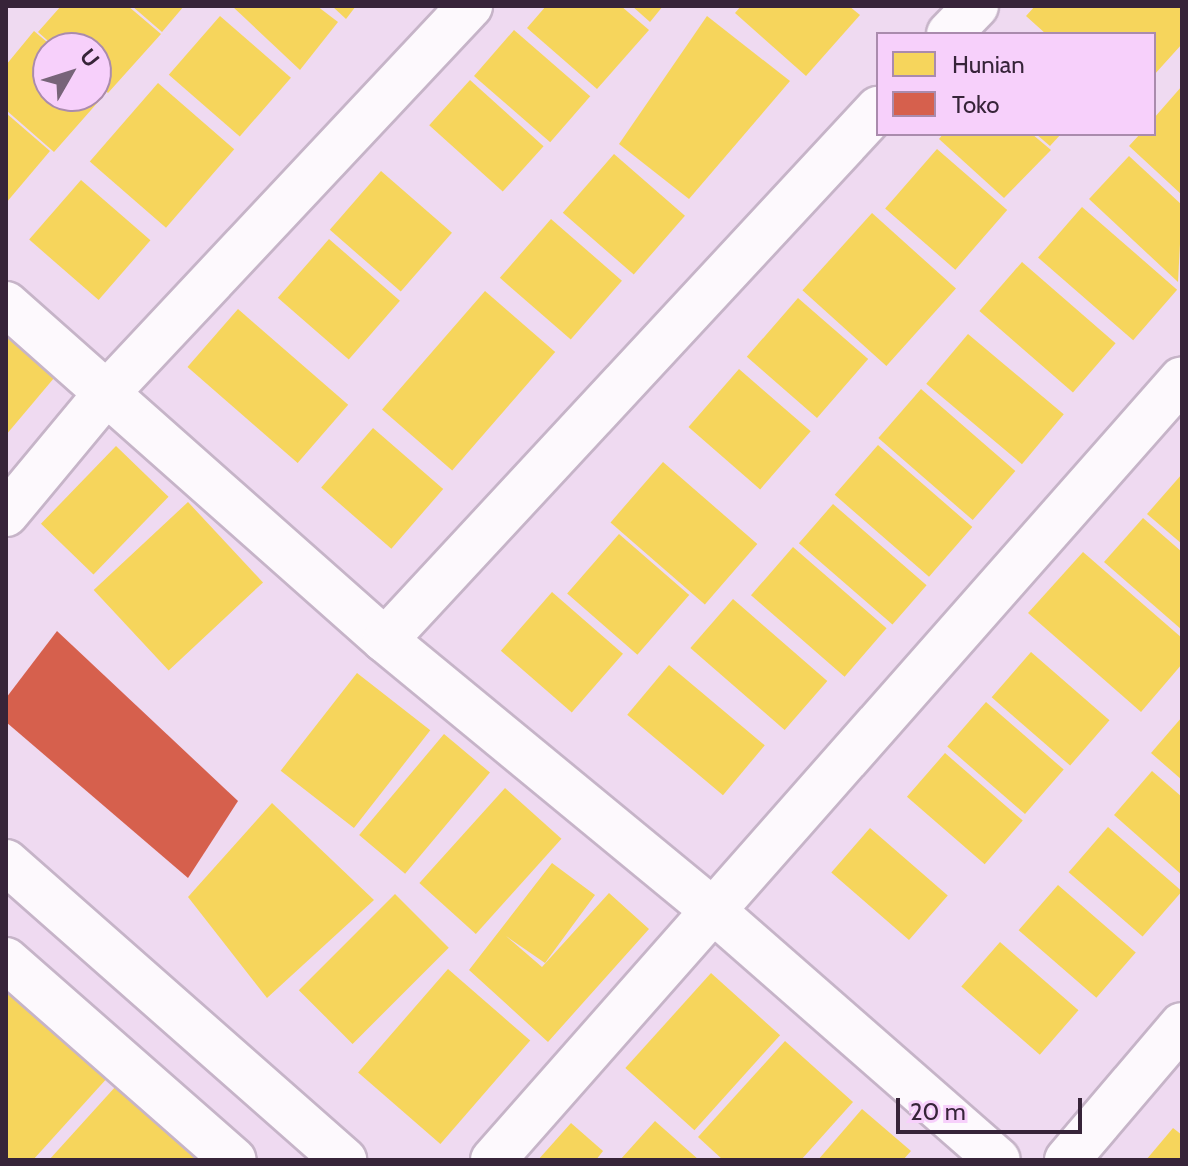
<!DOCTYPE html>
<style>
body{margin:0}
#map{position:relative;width:1188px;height:1166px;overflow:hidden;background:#efdaf1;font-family:Cabin,sans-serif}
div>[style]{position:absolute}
.homes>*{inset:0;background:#f6d55c;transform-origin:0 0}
.shops>*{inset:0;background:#d6604d}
.roads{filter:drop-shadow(2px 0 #c6b4c8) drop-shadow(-2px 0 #c6b4c8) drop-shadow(0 2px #c6b4c8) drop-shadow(0 -2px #c6b4c8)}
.street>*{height:44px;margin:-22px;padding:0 22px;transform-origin:22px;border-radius:22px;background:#fdf9fd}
span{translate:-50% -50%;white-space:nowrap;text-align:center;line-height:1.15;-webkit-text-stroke:8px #f7d0fb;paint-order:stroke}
.frame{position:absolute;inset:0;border:8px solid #372439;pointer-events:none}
.legend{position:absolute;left:876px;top:32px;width:280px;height:104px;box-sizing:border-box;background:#f7d0fb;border:2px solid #aa8bad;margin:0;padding:10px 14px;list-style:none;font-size:24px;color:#372439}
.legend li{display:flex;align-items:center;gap:16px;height:40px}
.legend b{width:40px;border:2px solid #aa8bad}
.north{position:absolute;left:32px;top:32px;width:80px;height:80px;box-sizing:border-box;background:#f7d0fb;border:2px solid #aa8bad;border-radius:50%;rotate:51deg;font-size:22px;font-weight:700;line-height:32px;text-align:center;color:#372439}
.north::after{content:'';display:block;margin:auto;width:28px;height:36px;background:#776479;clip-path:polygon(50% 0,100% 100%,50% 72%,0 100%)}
.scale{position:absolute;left:896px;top:1098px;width:186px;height:36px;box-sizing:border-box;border:4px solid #372439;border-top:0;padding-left:10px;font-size:24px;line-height:28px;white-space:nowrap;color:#372439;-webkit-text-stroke:6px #f7d0fb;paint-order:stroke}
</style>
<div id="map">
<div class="homes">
<i style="clip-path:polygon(61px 6px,128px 6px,161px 34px,108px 93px,96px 83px,96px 48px,56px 48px,38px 32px)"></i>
<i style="clip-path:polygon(132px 6px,184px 6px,162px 32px)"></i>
<i style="clip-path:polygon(232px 6px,317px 6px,338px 22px,300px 70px)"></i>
<i style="clip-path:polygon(332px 6px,356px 6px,346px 19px)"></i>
<i style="clip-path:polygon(546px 6px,621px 6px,649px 30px,597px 89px,527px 28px)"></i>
<i style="clip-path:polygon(632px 6px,663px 6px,650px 22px)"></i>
<i style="clip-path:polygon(741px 6px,849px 6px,860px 15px,806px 76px,735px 13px)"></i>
<i style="clip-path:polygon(1035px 6px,1182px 6px,1182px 44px,1154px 75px,1154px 34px,1046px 34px,1026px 16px)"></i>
<i style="left:220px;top:16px;width:94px;height:78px;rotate:41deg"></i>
<i style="clip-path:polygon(707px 16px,790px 81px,689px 199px,619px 144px)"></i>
<i style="left:514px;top:30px;width:101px;height:61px;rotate:41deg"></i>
<i style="clip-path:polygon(34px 31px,54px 48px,48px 48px,48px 96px,96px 96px,96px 85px,106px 93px,54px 152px,6px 110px,6px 65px)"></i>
<i style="left:470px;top:80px;width:99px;height:61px;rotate:42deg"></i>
<i style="left:158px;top:83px;width:101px;height:104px;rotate:41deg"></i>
<i style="clip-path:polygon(1182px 86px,1182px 195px,1129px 146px,1140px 134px,1154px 134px,1154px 118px)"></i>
<i style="clip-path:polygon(6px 113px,50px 151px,6px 203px)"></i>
<i style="clip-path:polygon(943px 134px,1032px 134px,1051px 150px,1004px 198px,939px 139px)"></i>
<i style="clip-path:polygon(1036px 134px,1061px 134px,1050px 146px)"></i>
<i style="left:937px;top:149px;width:93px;height:79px;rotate:41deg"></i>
<i style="left:614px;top:154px;width:94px;height:78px;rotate:41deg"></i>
<i style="clip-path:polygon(1129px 156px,1182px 205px,1178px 282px,1089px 199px)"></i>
<i style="left:381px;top:171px;width:94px;height:78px;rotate:41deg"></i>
<i style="left:81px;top:180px;width:92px;height:79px;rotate:41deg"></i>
<i style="left:1082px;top:207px;width:126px;height:67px;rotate:41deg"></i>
<i style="left:872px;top:213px;width:113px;height:104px;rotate:42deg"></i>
<i style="left:551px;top:219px;width:94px;height:78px;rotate:41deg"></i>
<i style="left:329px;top:239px;width:94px;height:78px;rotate:41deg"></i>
<i style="left:1022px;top:262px;width:124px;height:65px;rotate:41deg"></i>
<i style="left:485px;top:291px;width:93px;height:157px;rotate:41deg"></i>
<i style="left:798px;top:298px;width:93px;height:78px;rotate:41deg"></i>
<i style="left:238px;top:309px;width:146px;height:77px;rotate:41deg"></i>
<i style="clip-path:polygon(6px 323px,65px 365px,6px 435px)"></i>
<i style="left:968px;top:334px;width:125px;height:65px;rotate:40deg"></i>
<i style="left:739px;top:369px;width:95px;height:77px;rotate:41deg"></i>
<i style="left:921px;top:389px;width:125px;height:65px;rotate:41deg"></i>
<i style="left:373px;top:428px;width:93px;height:79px;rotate:41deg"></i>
<i style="left:878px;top:445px;width:125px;height:66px;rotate:41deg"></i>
<i style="left:116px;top:446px;width:73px;height:108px;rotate:44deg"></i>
<i style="left:663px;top:462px;width:125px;height:80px;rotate:41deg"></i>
<i style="clip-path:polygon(1182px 474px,1182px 544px,1147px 514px)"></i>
<i style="left:188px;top:502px;width:110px;height:129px;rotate:47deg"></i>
<i style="left:833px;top:504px;width:124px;height:52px;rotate:41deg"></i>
<i style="clip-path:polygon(1143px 518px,1182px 552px,1182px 630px,1104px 562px)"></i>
<i style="left:619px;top:534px;width:93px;height:79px;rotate:41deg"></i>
<i style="left:793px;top:547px;width:124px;height:64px;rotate:41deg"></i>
<i style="clip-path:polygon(1083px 552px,1182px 638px,1182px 664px,1141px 712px,1028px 613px)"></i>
<i style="left:552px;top:592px;width:94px;height:78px;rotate:41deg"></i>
<i style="left:733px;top:599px;width:125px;height:65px;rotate:41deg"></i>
<i style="left:1031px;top:652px;width:104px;height:60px;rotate:41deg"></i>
<i style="left:669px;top:665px;width:125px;height:65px;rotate:40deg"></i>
<i style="left:357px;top:673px;width:93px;height:124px;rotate:38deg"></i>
<i style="left:986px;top:702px;width:103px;height:59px;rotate:41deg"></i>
<i style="clip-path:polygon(1182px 717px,1182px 780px,1151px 753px)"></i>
<i style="left:444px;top:734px;width:60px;height:132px;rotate:40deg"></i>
<i style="left:945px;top:753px;width:103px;height:58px;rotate:41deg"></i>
<i style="clip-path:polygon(1152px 771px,1182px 797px,1182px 875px,1114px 815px)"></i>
<i style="left:505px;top:788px;width:76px;height:128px;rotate:42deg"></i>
<i style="clip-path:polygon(272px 803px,374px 900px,267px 998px,188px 897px)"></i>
<i style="left:1108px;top:827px;width:98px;height:60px;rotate:41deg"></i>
<i style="left:870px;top:828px;width:103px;height:59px;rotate:41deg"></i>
<i style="clip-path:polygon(552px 863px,595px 895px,545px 963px,506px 936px,542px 967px,609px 893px,649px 929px,548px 1042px,469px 970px)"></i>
<i style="left:1058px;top:885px;width:103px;height:60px;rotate:41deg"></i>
<i style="left:395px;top:894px;width:76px;height:136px;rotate:45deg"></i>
<i style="left:1000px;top:942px;width:104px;height:59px;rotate:41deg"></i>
<i style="clip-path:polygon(6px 962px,119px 1065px,33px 1160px,6px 1160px)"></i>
<i style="left:448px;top:969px;width:109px;height:137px;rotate:41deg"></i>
<i style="left:711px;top:973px;width:93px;height:128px;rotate:42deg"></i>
<i style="clip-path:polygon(785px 1041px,853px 1102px,801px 1160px,723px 1160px,698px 1137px)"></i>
<i style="clip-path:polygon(116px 1086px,197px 1160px,49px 1160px)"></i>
<i style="clip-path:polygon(862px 1109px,911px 1151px,903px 1160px,818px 1160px)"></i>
<i style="clip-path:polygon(655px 1121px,699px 1160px,620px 1160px)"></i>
<i style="clip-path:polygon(571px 1123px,603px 1151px,596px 1160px,538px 1160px)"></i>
<i style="clip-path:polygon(1173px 1128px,1182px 1135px,1182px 1160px,1146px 1160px)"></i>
</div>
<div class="shops">
<i style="clip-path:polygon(57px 631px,238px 801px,188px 878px,6px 722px,6px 698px)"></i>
</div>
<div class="roads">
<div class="street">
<i style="left:949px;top:34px;width:39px;rotate:-46deg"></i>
<i style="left:6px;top:304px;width:506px;rotate:41.56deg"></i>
<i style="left:385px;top:640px;width:430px;rotate:39.5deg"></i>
<i style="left:717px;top:914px;width:373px;rotate:41.2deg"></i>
<i style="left:6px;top:514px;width:153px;rotate:-50.3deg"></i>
<i style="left:104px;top:396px;width:535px;rotate:-46.82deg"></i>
<i style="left:385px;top:640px;width:725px;rotate:-47.13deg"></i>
<i style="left:6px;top:862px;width:451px;rotate:41.4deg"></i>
<i style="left:6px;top:960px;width:303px;rotate:41.3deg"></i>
<i style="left:493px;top:1160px;width:1041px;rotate:-48.58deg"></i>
<i style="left:1067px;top:1160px;width:177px;rotate:-49.6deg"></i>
</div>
</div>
<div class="frame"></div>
<ul class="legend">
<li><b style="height:22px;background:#f6d55c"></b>Hunian</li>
<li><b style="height:22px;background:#d6604d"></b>Toko</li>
</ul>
<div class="north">U</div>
<div class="scale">20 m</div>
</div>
